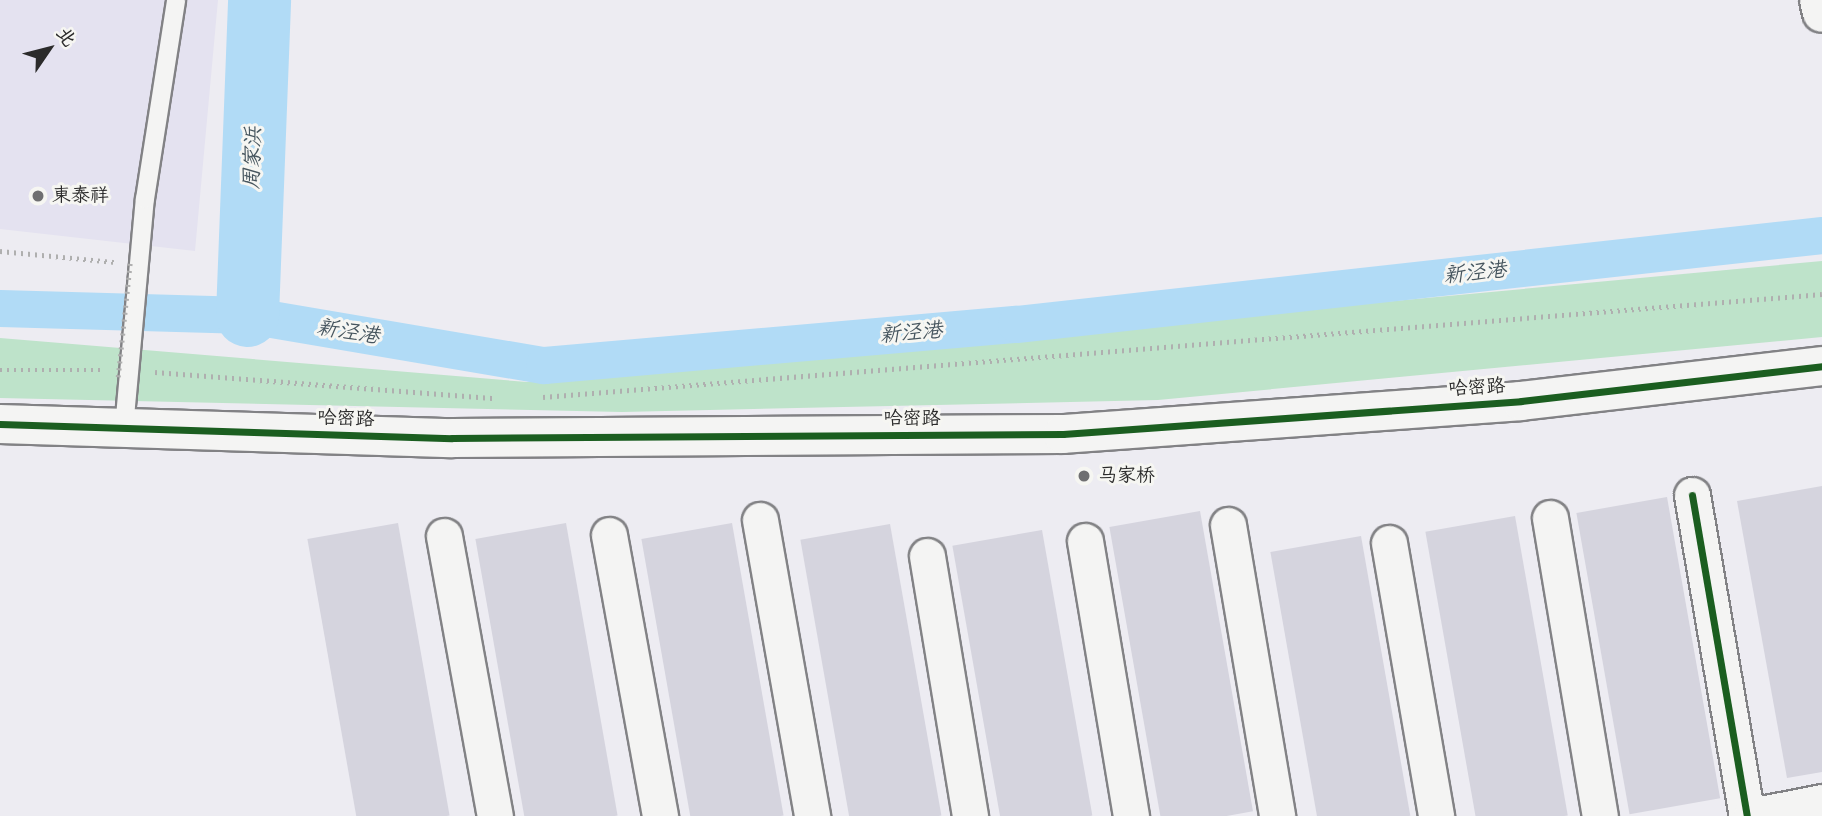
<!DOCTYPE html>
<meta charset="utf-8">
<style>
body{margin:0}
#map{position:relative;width:1822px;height:816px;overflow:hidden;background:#edecf2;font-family:Pangolin,"LXGW WenKai TC",sans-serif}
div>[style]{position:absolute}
.built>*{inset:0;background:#e4e2f0}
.green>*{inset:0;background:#bee3ca}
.canal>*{height:37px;margin:-18.5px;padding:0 18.5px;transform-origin:18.5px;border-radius:18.5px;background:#b1dbf6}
.river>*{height:63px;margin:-31.5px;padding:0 31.5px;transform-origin:31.5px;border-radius:31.5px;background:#b1dbf6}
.building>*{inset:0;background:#d5d4de;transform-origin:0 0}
.path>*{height:4.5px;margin-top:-2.25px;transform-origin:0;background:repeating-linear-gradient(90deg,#afafaf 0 2px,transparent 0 7px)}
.roads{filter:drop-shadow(2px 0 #828285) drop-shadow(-2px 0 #828285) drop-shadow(0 2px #828285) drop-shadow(0 -2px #828285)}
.lane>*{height:18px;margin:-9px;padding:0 9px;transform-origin:9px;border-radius:9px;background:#f4f4f3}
.street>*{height:35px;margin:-17.5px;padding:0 17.5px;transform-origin:17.5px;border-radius:17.5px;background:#f4f4f3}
.secondary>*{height:38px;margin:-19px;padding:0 19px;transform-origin:19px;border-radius:19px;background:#f4f4f3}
.path-bridge>*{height:4.5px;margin-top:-2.25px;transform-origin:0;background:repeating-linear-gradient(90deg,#afafaf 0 2px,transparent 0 7px)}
.cycleway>*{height:7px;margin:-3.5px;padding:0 3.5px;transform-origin:3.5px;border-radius:3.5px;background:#1b5e20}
.dots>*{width:19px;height:19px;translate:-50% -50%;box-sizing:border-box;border:4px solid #f6f6f2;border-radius:50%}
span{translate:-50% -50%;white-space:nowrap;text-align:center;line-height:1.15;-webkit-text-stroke:6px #f6f6f2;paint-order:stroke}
.poi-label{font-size:19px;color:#2b2b2b}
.left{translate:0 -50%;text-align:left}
.street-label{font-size:19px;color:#2b2b2b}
.water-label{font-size:21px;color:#46555e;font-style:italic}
.north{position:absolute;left:14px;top:14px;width:70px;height:70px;-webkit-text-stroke:5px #f6f6f2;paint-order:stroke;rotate:55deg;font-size:19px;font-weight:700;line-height:28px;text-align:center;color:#2b2b2b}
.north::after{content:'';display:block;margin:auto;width:24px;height:32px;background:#2b2b2b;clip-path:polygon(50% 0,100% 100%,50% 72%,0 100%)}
</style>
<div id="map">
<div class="built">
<i style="clip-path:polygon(0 0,218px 0,195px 251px,0 229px)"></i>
</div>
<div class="green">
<i style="clip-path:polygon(1822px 261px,1822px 337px,1158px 400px,622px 412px,0 398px,0 338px,527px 382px)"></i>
</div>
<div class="canal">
<i style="left:0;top:308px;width:247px;rotate:1.6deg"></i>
<i style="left:247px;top:315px;width:301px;rotate:9.6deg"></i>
<i style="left:544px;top:365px;width:474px;rotate:-5deg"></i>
<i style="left:1016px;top:324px;width:811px;rotate:-6.3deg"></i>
</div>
<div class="river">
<i style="left:247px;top:315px;width:315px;rotate:-87.8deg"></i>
</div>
<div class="building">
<i style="clip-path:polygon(1822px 486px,1822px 772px,1787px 778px,1737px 501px)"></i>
<i style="left:1667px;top:497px;width:306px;height:92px;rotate:80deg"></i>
<i style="left:1200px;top:511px;width:305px;height:92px;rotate:80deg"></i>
<i style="left:1515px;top:516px;width:304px;height:91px;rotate:80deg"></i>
<i style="left:398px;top:523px;width:297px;height:92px;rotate:80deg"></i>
<i style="left:566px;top:523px;width:297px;height:92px;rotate:80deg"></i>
<i style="left:732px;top:523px;width:297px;height:92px;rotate:80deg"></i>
<i style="left:890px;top:524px;width:296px;height:91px;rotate:80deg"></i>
<i style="left:1042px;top:530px;width:290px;height:91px;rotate:80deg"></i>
<i style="left:1361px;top:536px;width:284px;height:92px;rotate:80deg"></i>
</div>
<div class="path">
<i style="left:0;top:251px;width:116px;rotate:5.5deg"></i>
<i style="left:0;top:370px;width:104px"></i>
<i style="left:155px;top:372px;width:341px;rotate:4.4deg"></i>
<i style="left:543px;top:397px;width:1283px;rotate:-4.6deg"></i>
</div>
<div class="roads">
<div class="lane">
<i style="left:124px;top:428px;width:230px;rotate:-84.8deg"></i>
<i style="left:145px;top:199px;width:201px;rotate:-81.1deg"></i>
</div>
<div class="street">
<i style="left:1692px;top:495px;width:326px;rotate:80.3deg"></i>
<i style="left:1550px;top:518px;width:302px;rotate:80.5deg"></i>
<i style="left:760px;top:520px;width:301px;rotate:80deg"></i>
<i style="left:1228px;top:525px;width:295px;rotate:80.4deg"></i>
<i style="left:609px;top:535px;width:286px;rotate:79.7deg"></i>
<i style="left:444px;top:536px;width:285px;rotate:79.7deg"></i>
<i style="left:1085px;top:541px;width:279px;rotate:80.5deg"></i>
<i style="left:1389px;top:543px;width:277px;rotate:80.2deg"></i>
<i style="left:927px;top:556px;width:264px;rotate:80.6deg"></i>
<i style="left:1751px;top:816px;width:72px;rotate:-11.2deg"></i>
</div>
<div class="secondary">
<i style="left:1819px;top:0;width:13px;rotate:77deg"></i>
<i style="left:0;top:424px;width:452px;rotate:1.8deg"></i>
<i style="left:452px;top:438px;width:611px;rotate:-0.38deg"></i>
<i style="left:1063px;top:434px;width:459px;rotate:-4.1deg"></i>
<i style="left:1521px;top:401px;width:303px;rotate:-6.6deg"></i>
</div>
</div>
<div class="path-bridge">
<i style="left:118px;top:377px;width:115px;rotate:-84deg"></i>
</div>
<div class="cycleway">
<i style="left:0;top:424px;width:452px;rotate:1.8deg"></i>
<i style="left:452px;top:438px;width:611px;rotate:-0.38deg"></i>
<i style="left:1063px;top:434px;width:459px;rotate:-4.1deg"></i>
<i style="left:1521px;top:401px;width:303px;rotate:-6.6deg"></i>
<i style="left:1692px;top:495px;width:326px;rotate:80.3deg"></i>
</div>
<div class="dots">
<i style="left:38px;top:196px;background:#6f6f71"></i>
<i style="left:1084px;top:476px;background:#6f6f71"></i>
</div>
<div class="poi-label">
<span class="left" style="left:52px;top:196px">東泰祥</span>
<span class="left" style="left:1098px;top:476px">马家桥</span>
</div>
<div class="street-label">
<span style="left:1477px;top:388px;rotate:-4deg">哈密路</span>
<span style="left:346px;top:419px;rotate:2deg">哈密路</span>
<span style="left:912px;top:419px">哈密路</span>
</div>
<div class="water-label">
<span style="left:253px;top:158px;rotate:-88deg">周家浜</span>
<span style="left:1475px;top:273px;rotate:-6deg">新泾港</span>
<span style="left:348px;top:332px;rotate:9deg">新泾港</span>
<span style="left:911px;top:333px;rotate:-5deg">新泾港</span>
</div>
<div class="north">北</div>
</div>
